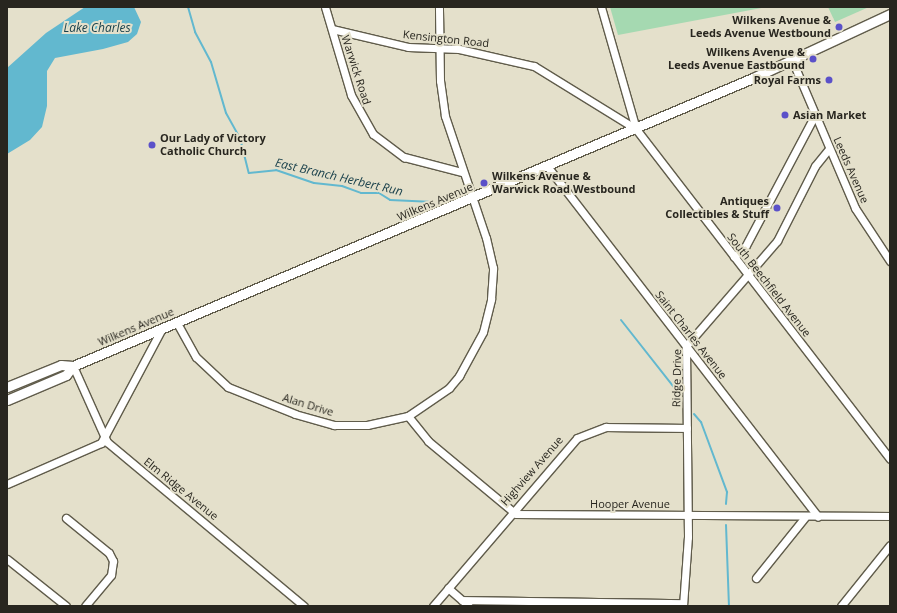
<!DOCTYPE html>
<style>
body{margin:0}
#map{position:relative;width:897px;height:613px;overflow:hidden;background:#e4e0cb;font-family:"Open Sans",sans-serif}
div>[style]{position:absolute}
.green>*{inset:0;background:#a5d9b1}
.water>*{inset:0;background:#62b8cf}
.stream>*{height:2px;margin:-1px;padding:0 1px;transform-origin:1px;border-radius:1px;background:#62b8cf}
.roads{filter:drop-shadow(1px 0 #605c4b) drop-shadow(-1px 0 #605c4b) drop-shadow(0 1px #605c4b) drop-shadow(0 -1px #605c4b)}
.minor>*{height:7px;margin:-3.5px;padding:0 3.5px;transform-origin:3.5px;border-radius:3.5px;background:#fff}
.major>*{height:9px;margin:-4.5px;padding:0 4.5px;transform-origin:4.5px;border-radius:4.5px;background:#fff}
.dots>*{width:11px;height:11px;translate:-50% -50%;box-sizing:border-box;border:2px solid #e4e0cb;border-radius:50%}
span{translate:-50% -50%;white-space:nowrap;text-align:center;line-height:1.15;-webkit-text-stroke:4px #e4e0cb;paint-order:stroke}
.poi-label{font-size:11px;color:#28261f;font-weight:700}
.right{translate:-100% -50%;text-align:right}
.left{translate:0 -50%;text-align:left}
.street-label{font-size:11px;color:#28261f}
.water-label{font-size:12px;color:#163e49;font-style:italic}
.frame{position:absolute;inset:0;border:8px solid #28261f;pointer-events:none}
</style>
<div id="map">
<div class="green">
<i style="clip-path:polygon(610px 7px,766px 7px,618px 35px)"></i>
<i style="clip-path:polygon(828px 7px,869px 7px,835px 22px)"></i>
</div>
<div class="water">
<i style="clip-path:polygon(85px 7px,134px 7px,141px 22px,137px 34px,128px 42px,103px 49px,55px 58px,47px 71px,47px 106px,42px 127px,30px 140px,7px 154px,7px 68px,46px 33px)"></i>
</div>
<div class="stream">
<i style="left:188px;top:7px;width:26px;rotate:74deg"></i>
<i style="left:195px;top:32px;width:34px;rotate:62deg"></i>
<i style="left:211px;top:62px;width:53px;rotate:73.6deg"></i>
<i style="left:226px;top:113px;width:29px;rotate:61deg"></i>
<i style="left:240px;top:138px;width:36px;rotate:76deg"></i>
<i style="left:249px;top:173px;width:27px;rotate:-6deg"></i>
<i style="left:276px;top:170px;width:40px;rotate:18.9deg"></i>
<i style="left:314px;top:183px;width:28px;rotate:6deg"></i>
<i style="left:342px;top:186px;width:20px;rotate:20deg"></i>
<i style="left:361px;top:193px;width:18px"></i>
<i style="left:379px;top:193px;width:13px;rotate:32deg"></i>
<i style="left:390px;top:200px;width:44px;rotate:2.6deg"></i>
<i style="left:621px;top:320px;width:95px;rotate:51.8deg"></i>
<i style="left:694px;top:414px;width:11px;rotate:49deg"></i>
<i style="left:701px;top:422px;width:75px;rotate:69.6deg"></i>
<i style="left:727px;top:492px;width:12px;rotate:95deg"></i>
<i style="left:726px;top:525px;width:81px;rotate:87.9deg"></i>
</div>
<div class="roads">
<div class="minor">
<i style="left:325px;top:7px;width:92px;rotate:73.5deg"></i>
<i style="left:351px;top:95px;width:45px;rotate:60.6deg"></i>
<i style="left:373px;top:134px;width:39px;rotate:37deg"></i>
<i style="left:404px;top:157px;width:60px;rotate:14.5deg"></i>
<i style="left:601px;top:7px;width:127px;rotate:74deg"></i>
<i style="left:636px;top:129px;width:416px;rotate:52.4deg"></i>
<i style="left:332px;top:29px;width:78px;rotate:13.3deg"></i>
<i style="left:408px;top:47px;width:51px;rotate:2.2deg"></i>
<i style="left:459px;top:49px;width:77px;rotate:12.8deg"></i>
<i style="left:534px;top:66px;width:120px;rotate:31.7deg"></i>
<i style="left:792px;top:60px;width:161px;rotate:66.9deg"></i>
<i style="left:855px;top:208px;width:64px;rotate:56.6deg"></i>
<i style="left:547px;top:166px;width:443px;rotate:52.3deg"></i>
<i style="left:734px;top:257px;width:15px;rotate:-42deg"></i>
<i style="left:745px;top:247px;width:149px;rotate:-62.1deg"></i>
<i style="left:177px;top:323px;width:39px;rotate:61deg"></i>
<i style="left:196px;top:357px;width:44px;rotate:43.2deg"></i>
<i style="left:228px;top:387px;width:72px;rotate:21.9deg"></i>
<i style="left:295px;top:414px;width:41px;rotate:15.8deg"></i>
<i style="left:334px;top:425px;width:33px"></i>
<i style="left:367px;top:425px;width:42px;rotate:-12.4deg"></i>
<i style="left:408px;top:416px;width:50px;rotate:-34.3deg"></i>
<i style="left:449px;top:388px;width:16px;rotate:-50deg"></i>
<i style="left:459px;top:376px;width:50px;rotate:-61.4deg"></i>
<i style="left:483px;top:332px;width:34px;rotate:-76deg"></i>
<i style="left:491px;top:299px;width:31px;rotate:-86deg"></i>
<i style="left:493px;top:268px;width:31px;rotate:-103deg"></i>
<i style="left:486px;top:238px;width:129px;rotate:-108.6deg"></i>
<i style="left:445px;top:116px;width:35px;rotate:-98deg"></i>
<i style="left:440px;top:81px;width:74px;rotate:-90.8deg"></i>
<i style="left:73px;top:366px;width:83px;rotate:65.9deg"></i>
<i style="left:107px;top:442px;width:256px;rotate:39.8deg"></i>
<i style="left:408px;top:416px;width:32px;rotate:51deg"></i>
<i style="left:428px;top:441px;width:114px;rotate:39.7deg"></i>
<i style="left:516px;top:514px;width:374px;rotate:0.3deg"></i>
<i style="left:7px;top:484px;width:103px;rotate:-23.6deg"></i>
<i style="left:101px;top:443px;width:128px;rotate:-62deg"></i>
<i style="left:66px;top:518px;width:55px;rotate:39.1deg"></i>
<i style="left:109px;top:553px;width:9px;rotate:63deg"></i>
<i style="left:113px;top:561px;width:14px;rotate:98deg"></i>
<i style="left:111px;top:575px;width:40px;rotate:130deg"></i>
<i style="left:7px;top:559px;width:75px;rotate:38.5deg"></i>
<i style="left:756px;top:578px;width:78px;rotate:-51.2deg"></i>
<i style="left:448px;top:588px;width:28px;rotate:41deg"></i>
<i style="left:462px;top:600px;width:221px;rotate:0.8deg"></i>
<i style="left:433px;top:606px;width:221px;rotate:-49.4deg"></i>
<i style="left:577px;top:438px;width:31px;rotate:-21deg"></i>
<i style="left:606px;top:427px;width:81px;rotate:0.7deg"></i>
<i style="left:683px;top:606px;width:69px;rotate:-85.9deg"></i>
<i style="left:688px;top:537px;width:191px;rotate:-90.6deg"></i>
<i style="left:686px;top:346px;width:139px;rotate:-49.1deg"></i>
<i style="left:777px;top:241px;width:84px;rotate:-63.1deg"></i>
<i style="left:815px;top:166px;width:22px;rotate:-51deg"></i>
<i style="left:841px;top:606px;width:78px;rotate:-51.2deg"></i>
</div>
<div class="major">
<i style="left:7px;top:387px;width:58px;rotate:-22.2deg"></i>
<i style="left:61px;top:365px;width:12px;rotate:5deg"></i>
<i style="left:7px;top:400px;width:64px;rotate:-23deg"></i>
<i style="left:66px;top:375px;width:11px;rotate:-52deg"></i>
<i style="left:73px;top:366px;width:741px;rotate:-22.96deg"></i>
<i style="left:755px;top:77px;width:149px;rotate:-25deg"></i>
</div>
</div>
<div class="dots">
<i style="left:839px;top:27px;background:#5b51c9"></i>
<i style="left:813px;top:59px;background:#5b51c9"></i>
<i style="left:829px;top:80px;background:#5b51c9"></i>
<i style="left:785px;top:115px;background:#5b51c9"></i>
<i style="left:152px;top:145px;background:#5b51c9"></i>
<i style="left:484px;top:183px;background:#5b51c9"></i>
<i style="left:777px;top:208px;background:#5b51c9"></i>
</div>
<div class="poi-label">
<span class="right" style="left:831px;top:27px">Wilkens Avenue &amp;<br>Leeds Avenue Westbound</span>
<span class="right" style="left:805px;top:59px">Wilkens Avenue &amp;<br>Leeds Avenue Eastbound</span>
<span class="right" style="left:821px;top:80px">Royal Farms</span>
<span class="left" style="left:793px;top:115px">Asian Market</span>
<span class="left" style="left:160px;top:145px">Our Lady of Victory<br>Catholic Church</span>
<span class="left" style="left:492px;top:183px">Wilkens Avenue &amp;<br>Warwick Road Westbound</span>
<span class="right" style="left:769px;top:208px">Antiques<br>Collectibles &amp; Stuff</span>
</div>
<div class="street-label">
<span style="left:446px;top:39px;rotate:6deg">Kensington Road</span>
<span style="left:356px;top:70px;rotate:72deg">Warwick Road</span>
<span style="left:851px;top:170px;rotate:66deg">Leeds Avenue</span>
<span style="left:435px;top:202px;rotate:-23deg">Wilkens Avenue</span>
<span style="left:769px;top:285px;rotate:52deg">South Beechfield Avenue</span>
<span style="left:136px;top:327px;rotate:-23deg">Wilkens Avenue</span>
<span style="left:691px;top:335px;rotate:52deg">Saint Charles Avenue</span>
<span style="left:677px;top:378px;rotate:-89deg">Ridge Drive</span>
<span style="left:308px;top:405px;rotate:17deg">Alan Drive</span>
<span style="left:532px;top:471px;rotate:-49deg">Highview Avenue</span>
<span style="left:181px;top:489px;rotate:39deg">Elm Ridge Avenue</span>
<span style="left:630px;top:504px">Hooper Avenue</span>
</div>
<div class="water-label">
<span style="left:97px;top:28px">Lake Charles</span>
<span style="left:339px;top:177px;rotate:13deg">East Branch Herbert Run</span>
</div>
<div class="frame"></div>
</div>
